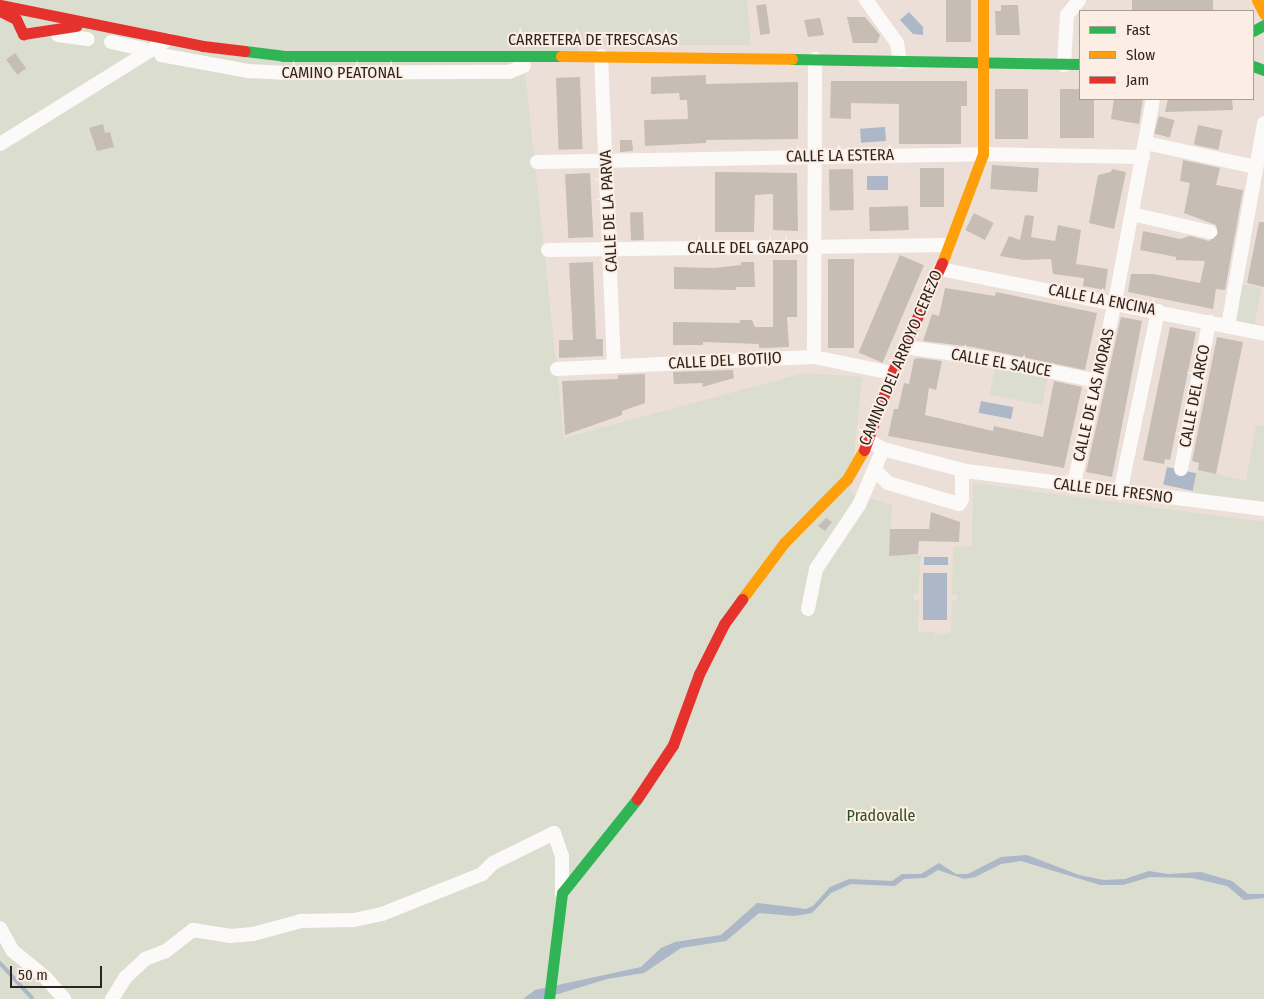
<!DOCTYPE html>
<style>
body{margin:0}
#map{position:relative;width:1264px;height:999px;overflow:hidden;background:#ecdfd7;font-family:"Fira Sans Condensed",sans-serif}
div>[style]{position:absolute}
.green>*{inset:0;background:#dbddcf;transform-origin:0 0}
.water>*{inset:0;background:#acb7c7;transform-origin:0 0}
.stream>*{height:4px;margin:-2px;padding:0 2px;transform-origin:2px;border-radius:2px;background:#acb7c7}
.building>*{inset:0;background:#c6bdb5;transform-origin:0 0}
.street>*{height:14px;margin:-7px;padding:0 7px;transform-origin:7px;border-radius:7px;background:#fcfaf9}
.fast>*{height:11px;margin:-5.5px;padding:0 5.5px;transform-origin:5.5px;border-radius:5.5px;background:#30b455}
.slow>*{height:11px;margin:-5.5px;padding:0 5.5px;transform-origin:5.5px;border-radius:5.5px;background:#ff9f0a}
.jam>*{height:11px;margin:-5.5px;padding:0 5.5px;transform-origin:5.5px;border-radius:5.5px;background:#e5322d}
span{translate:-50% -50%;white-space:nowrap;text-align:center;line-height:1.15;-webkit-text-stroke:4px #fceee4;paint-order:stroke}
.street-label{font-size:16px;color:#2d251f}
.park-label{font-size:16px;color:#2e4d24}
.legend{position:absolute;left:1079px;top:10px;width:175px;height:90px;box-sizing:border-box;background:#fceee4;border:1px solid #a99e95;margin:0;padding:6px 9px;list-style:none;font-size:15px;color:#2d251f}
.legend li{display:flex;align-items:center;gap:10px;height:25px}
.legend b{width:25px;border:1px solid #a99e95}
.scale{position:absolute;left:10px;top:966px;width:92px;height:22px;box-sizing:border-box;border:2px solid #2d251f;border-top:0;padding-left:6px;font-size:15px;line-height:18px;white-space:nowrap;color:#2d251f;-webkit-text-stroke:4px #fceee4;paint-order:stroke}
</style>
<div id="map">
<div class="green">
<i style="clip-path:polygon(0 0,747px 0,751px 45px,578px 45px,577px 60px,524px 61px,564px 438px,804px 373px,862px 377px,850px 492px,892px 505px,889px 555px,921px 555px,918px 594px,914px 594px,914px 600px,919px 600px,918px 632px,935px 632px,935px 636px,951px 632px,952px 600px,957px 601px,957px 595px,952px 595px,953px 547px,972px 546px,973px 483px,1264px 522px,1264px 999px,0 999px)"></i>
<i style="left:1242px;top:284px;width:20px;height:37px;rotate:11deg"></i>
<i style="left:995px;top:368px;width:54px;height:27px;rotate:12deg"></i>
<i style="clip-path:polygon(1256px 425px,1264px 426px,1264px 501px,1191px 494px,1198px 470px,1246px 481px)"></i>
</div>
<div class="water">
<i style="clip-path:polygon(909px 12px,923px 27px,923px 35px,913px 34px,900px 20px)"></i>
<i style="left:885px;top:127px;width:14px;height:25px;rotate:86deg"></i>
<i style="left:888px;top:176px;width:14px;height:21px;rotate:90deg"></i>
<i style="left:981px;top:401px;width:33px;height:12px;rotate:11deg"></i>
<i style="left:1167px;top:467px;width:30px;height:18px;rotate:12deg"></i>
<i style="left:924px;top:557px;width:24px;height:8px"></i>
<i style="left:923px;top:573px;width:24px;height:47px"></i>
<i style="clip-path:polygon(1027px 855px,1079px 875px,1104px 880px,1125px 879px,1149px 871px,1168px 874px,1201px 872px,1232px 881px,1248px 894px,1264px 894px,1264px 898px,1244px 900px,1227px 886px,1192px 878px,1150px 877px,1123px 885px,1100px 885px,1021px 861px,1001px 864px,975px 877px,964px 879px,938px 870px,925px 878px,904px 879px,895px 886px,851px 884px,831px 893px,812px 913px,794px 916px,759px 913px,726px 941px,681px 948px,644px 973px,607px 979px,542px 999px,523px 999px,535px 990px,641px 967px,661px 948px,675px 942px,721px 935px,757px 903px,806px 909px,813px 906px,830px 887px,849px 879px,892px 881px,902px 874px,921px 874px,939px 863px,956px 874px,968px 874px,1001px 857px)"></i>
</div>
<div class="stream">
<i style="left:0;top:963px;width:47px;rotate:47.6deg"></i>
</div>
<div class="building">
<i style="left:946px;top:0;width:25px;height:42px"></i>
<i style="left:1132px;top:0;width:81px;height:11px"></i>
<i style="left:766px;top:4px;width:30px;height:10px;rotate:82deg"></i>
<i style="clip-path:polygon(1001px 5px,1018px 5px,1020px 35px,996px 35px,995px 11px,1001px 11px)"></i>
<i style="clip-path:polygon(847px 17px,865px 17px,880px 35px,877px 43px,853px 43px)"></i>
<i style="clip-path:polygon(820px 18px,824px 35px,808px 37px,804px 20px)"></i>
<i style="left:15px;top:53px;width:19px;height:11px;rotate:54deg"></i>
<i style="clip-path:polygon(706px 75px,706px 84px,798px 82px,798px 139px,706px 140px,706px 143px,645px 146px,644px 120px,688px 119px,687px 100px,680px 100px,679px 93px,651px 94px,651px 77px)"></i>
<i style="left:580px;top:77px;width:72px;height:24px;rotate:88deg"></i>
<i style="clip-path:polygon(831px 81px,967px 81px,967px 106px,961px 106px,961px 144px,899px 144px,899px 104px,851px 103px,851px 119px,830px 118px)"></i>
<i style="left:995px;top:89px;width:33px;height:50px"></i>
<i style="clip-path:polygon(1060px 89px,1080px 89px,1080px 99px,1094px 99px,1094px 138px,1060px 138px)"></i>
<i style="clip-path:polygon(1114px 99px,1143px 99px,1139px 124px,1111px 119px)"></i>
<i style="clip-path:polygon(1168px 99px,1232px 99px,1233px 110px,1165px 112px)"></i>
<i style="left:1159px;top:116px;width:16px;height:18px;rotate:15deg"></i>
<i style="clip-path:polygon(103px 124px,105px 133px,110px 132px,114px 147px,97px 151px,89px 128px)"></i>
<i style="left:1198px;top:125px;width:25px;height:20px;rotate:12deg"></i>
<i style="clip-path:polygon(620px 140px,632px 140px,633px 151px,620px 152px)"></i>
<i style="clip-path:polygon(1183px 160px,1220px 168px,1216px 185px,1243px 190px,1225px 290px,1216px 289px,1213px 309px,1128px 292px,1131px 274px,1153px 274px,1200px 283px,1205px 261px,1176px 260px,1176px 257px,1140px 250px,1143px 231px,1180px 239px,1190px 236px,1209px 241px,1218px 234px,1216px 225px,1184px 213px,1190px 183px,1180px 181px)"></i>
<i style="left:992px;top:165px;width:47px;height:24px;rotate:4deg"></i>
<i style="left:920px;top:168px;width:24px;height:39px"></i>
<i style="left:853px;top:169px;width:41px;height:24px;rotate:89deg"></i>
<i style="clip-path:polygon(1112px 169px,1126px 172px,1114px 229px,1089px 223px,1098px 175px,1111px 172px)"></i>
<i style="clip-path:polygon(715px 172px,797px 173px,798px 231px,773px 230px,773px 194px,755px 195px,754px 232px,715px 232px)"></i>
<i style="left:590px;top:173px;width:64px;height:25px;rotate:87deg"></i>
<i style="left:908px;top:206px;width:24px;height:39px;rotate:88deg"></i>
<i style="left:643px;top:212px;width:28px;height:13px;rotate:88deg"></i>
<i style="left:974px;top:213px;width:22px;height:19px;rotate:27deg"></i>
<i style="clip-path:polygon(1025px 215px,1034px 216px,1031px 237px,1055px 241px,1058px 225px,1081px 230px,1076px 264px,1108px 269px,1105px 290px,1083px 286px,1084px 278px,1053px 274px,1051px 259px,1024px 260px,1000px 256px,1009px 236px,1020px 240px)"></i>
<i style="clip-path:polygon(1259px 222px,1264px 222px,1264px 287px,1247px 283px)"></i>
<i style="left:900px;top:255px;width:26px;height:106px;rotate:23deg"></i>
<i style="left:828px;top:259px;width:26px;height:89px"></i>
<i style="clip-path:polygon(773px 260px,797px 260px,797px 317px,787px 317px,789px 347px,759px 348px,759px 344px,703px 342px,703px 345px,673px 345px,673px 322px,740px 323px,740px 320px,752px 320px,755px 327px,773px 327px)"></i>
<i style="clip-path:polygon(593px 262px,596px 339px,603px 339px,603px 356px,559px 358px,559px 340px,573px 340px,569px 263px)"></i>
<i style="clip-path:polygon(741px 262px,754px 262px,755px 287px,736px 287px,736px 290px,674px 289px,674px 267px,714px 268px,741px 265px)"></i>
<i style="clip-path:polygon(945px 288px,995px 296px,996px 292px,1097px 313px,1085px 370px,973px 347px,923px 341px,932px 314px,939px 316px)"></i>
<i style="clip-path:polygon(1121px 317px,1142px 321px,1112px 477px,1086px 472px)"></i>
<i style="clip-path:polygon(1170px 327px,1196px 332px,1170px 460px,1165px 459px,1164px 464px,1143px 460px)"></i>
<i style="clip-path:polygon(1217px 337px,1243px 342px,1216px 474px,1198px 470px,1199px 463px,1192px 461px)"></i>
<i style="clip-path:polygon(920px 358px,942px 361px,936px 390px,929px 388px,925px 415px,993px 431px,994px 426px,1043px 437px,1054px 381px,1082px 387px,1064px 468px,888px 436px,894px 409px,898px 409px,904px 383px,909px 384px,914px 359px)"></i>
<i style="clip-path:polygon(733px 370px,734px 378px,702px 387px,703px 383px,674px 384px,673px 372px)"></i>
<i style="clip-path:polygon(645px 374px,645px 403px,622px 411px,622px 415px,565px 435px,562px 381px,618px 379px,618px 375px)"></i>
<i style="clip-path:polygon(931px 512px,960px 522px,959px 542px,919px 541px,918px 554px,889px 556px,890px 529px,929px 529px)"></i>
<i style="clip-path:polygon(826px 518px,832px 522px,825px 531px,818px 526px)"></i>
</div>
<div class="street">
<i style="left:866px;top:0;width:53px;rotate:54.2deg"></i>
<i style="left:897px;top:43px;width:19px;rotate:81deg"></i>
<i style="left:58px;top:35px;width:30px;rotate:8deg"></i>
<i style="left:111px;top:42px;width:33px;rotate:12deg"></i>
<i style="left:161px;top:55px;width:88px;rotate:10.4deg"></i>
<i style="left:248px;top:71px;width:40px;rotate:2.9deg"></i>
<i style="left:288px;top:73px;width:221px;rotate:-0.3deg"></i>
<i style="left:509px;top:72px;width:16px;rotate:-22deg"></i>
<i style="left:601px;top:56px;width:311px;rotate:87.6deg"></i>
<i style="left:1064px;top:65px;width:50px;rotate:-86.6deg"></i>
<i style="left:1067px;top:15px;width:19px;rotate:-51deg"></i>
<i style="left:1146px;top:143px;width:113px;rotate:12.3deg"></i>
<i style="left:0;top:144px;width:197px;rotate:-31.9deg"></i>
<i style="left:537px;top:162px;width:446px;rotate:-1deg"></i>
<i style="left:983px;top:154px;width:160px;rotate:1.1deg"></i>
<i style="left:1132px;top:214px;width:80px;rotate:13deg"></i>
<i style="left:548px;top:250px;width:400px;rotate:-0.7deg"></i>
<i style="left:940px;top:269px;width:330px;rotate:11.3deg"></i>
<i style="left:1228px;top:326px;width:206px;rotate:-79.9deg"></i>
<i style="left:904px;top:347px;width:82px;rotate:7.7deg"></i>
<i style="left:985px;top:358px;width:114px;rotate:11.6deg"></i>
<i style="left:814px;top:357px;width:298px;rotate:-89.8deg"></i>
<i style="left:557px;top:369px;width:257px;rotate:-2.7deg"></i>
<i style="left:814px;top:357px;width:80px;rotate:11.6deg"></i>
<i style="left:870px;top:441px;width:15px;rotate:32deg"></i>
<i style="left:883px;top:449px;width:86px;rotate:14.8deg"></i>
<i style="left:966px;top:471px;width:300px;rotate:7.3deg"></i>
<i style="left:1181px;top:469px;width:150px;rotate:-79.2deg"></i>
<i style="left:875px;top:470px;width:18px;rotate:45deg"></i>
<i style="left:888px;top:483px;width:74px;rotate:16.5deg"></i>
<i style="left:959px;top:504px;width:6px;rotate:-59deg"></i>
<i style="left:962px;top:499px;width:28px;rotate:-90deg"></i>
<i style="left:1073px;top:487px;width:190px;rotate:-77.2deg"></i>
<i style="left:1115px;top:302px;width:207px;rotate:-79.4deg"></i>
<i style="left:1120px;top:493px;width:186px;rotate:-78.2deg"></i>
<i style="left:808px;top:609px;width:41px;rotate:-78.7deg"></i>
<i style="left:816px;top:569px;width:77px;rotate:-56.1deg"></i>
<i style="left:859px;top:505px;width:61px;rotate:-66.8deg"></i>
<i style="left:0;top:928px;width:26px;rotate:61deg"></i>
<i style="left:13px;top:951px;width:43px;rotate:39.3deg"></i>
<i style="left:46px;top:978px;width:28px;rotate:49deg"></i>
<i style="left:112px;top:999px;width:26px;rotate:-58deg"></i>
<i style="left:126px;top:977px;width:26px;rotate:-43deg"></i>
<i style="left:145px;top:959px;width:22px;rotate:-21deg"></i>
<i style="left:166px;top:951px;width:34px;rotate:-38deg"></i>
<i style="left:193px;top:930px;width:37px;rotate:9deg"></i>
<i style="left:230px;top:936px;width:23px;rotate:-5deg"></i>
<i style="left:253px;top:934px;width:50px;rotate:-15.2deg"></i>
<i style="left:301px;top:921px;width:53px;rotate:-1.1deg"></i>
<i style="left:354px;top:920px;width:29px;rotate:-12deg"></i>
<i style="left:382px;top:914px;width:108px;rotate:-21.8deg"></i>
<i style="left:482px;top:874px;width:16px;rotate:-45deg"></i>
<i style="left:493px;top:863px;width:68px;rotate:-26.2deg"></i>
<i style="left:554px;top:833px;width:24px;rotate:71deg"></i>
<i style="left:562px;top:856px;width:37px;rotate:90deg"></i>
</div>
<div class="fast">
<i style="left:1253px;top:31px;width:13px;rotate:-29deg"></i>
<i style="left:245px;top:51px;width:38px;rotate:7deg"></i>
<i style="left:283px;top:56px;width:278px"></i>
<i style="left:792px;top:59px;width:288px;rotate:1deg"></i>
<i style="left:1253px;top:66px;width:12px;rotate:20deg"></i>
<i style="left:549px;top:999px;width:107px;rotate:-83deg"></i>
<i style="left:562px;top:893px;width:120px;rotate:-51.4deg"></i>
</div>
<div class="slow">
<i style="left:1257px;top:0;width:16px;rotate:63deg"></i>
<i style="left:561px;top:56px;width:231px;rotate:0.7deg"></i>
<i style="left:942px;top:263px;width:116px;rotate:-69.4deg"></i>
<i style="left:983px;top:154px;width:154px;rotate:-90deg"></i>
<i style="left:742px;top:599px;width:70px;rotate:-53.1deg"></i>
<i style="left:784px;top:543px;width:90px;rotate:-45.5deg"></i>
<i style="left:847px;top:479px;width:34px;rotate:-60deg"></i>
</div>
<div class="jam">
<i style="left:0;top:5px;width:207px;rotate:11.4deg"></i>
<i style="left:203px;top:46px;width:42px;rotate:6.8deg"></i>
<i style="left:0;top:11px;width:18px;rotate:27deg"></i>
<i style="left:16px;top:19px;width:17px;rotate:65deg"></i>
<i style="left:23px;top:34px;width:54px;rotate:-8.6deg"></i>
<i style="left:864px;top:450px;width:82px;rotate:-70deg"></i>
<i style="left:892px;top:373px;width:121px;rotate:-65.6deg"></i>
<i style="left:637px;top:799px;width:65px;rotate:-56.3deg"></i>
<i style="left:673px;top:745px;width:76px;rotate:-69.9deg"></i>
<i style="left:699px;top:674px;width:56px;rotate:-63.4deg"></i>
<i style="left:724px;top:624px;width:31px;rotate:-54deg"></i>
</div>
<div class="street-label">
<span style="left:593px;top:40px">CARRETERA DE TRESCASAS</span>
<span style="left:342px;top:73px">CAMINO PEATONAL</span>
<span style="left:840px;top:156px;rotate:-1deg">CALLE LA ESTERA</span>
<span style="left:609px;top:211px;rotate:-93deg">CALLE DE LA PARVA</span>
<span style="left:748px;top:248px">CALLE DEL GAZAPO</span>
<span style="left:1102px;top:300px;rotate:11deg">CALLE LA ENCINA</span>
<span style="left:901px;top:358px;rotate:-67deg">CAMINO DEL ARROYO CEREZO</span>
<span style="left:725px;top:361px;rotate:-3deg">CALLE DEL BOTIJO</span>
<span style="left:1001px;top:363px;rotate:10deg">CALLE EL SAUCE</span>
<span style="left:1094px;top:395px;rotate:-77deg">CALLE DE LAS MORAS</span>
<span style="left:1195px;top:396px;rotate:-79deg">CALLE DEL ARCO</span>
<span style="left:1113px;top:491px;rotate:7deg">CALLE DEL FRESNO</span>
</div>
<div class="park-label">
<span style="left:881px;top:816px">Pradovalle</span>
</div>
<ul class="legend">
<li><b style="height:6px;background:#30b455"></b>Fast</li>
<li><b style="height:6px;background:#ff9f0a"></b>Slow</li>
<li><b style="height:6px;background:#e5322d"></b>Jam</li>
</ul>
<div class="scale">50 m</div>
</div>
